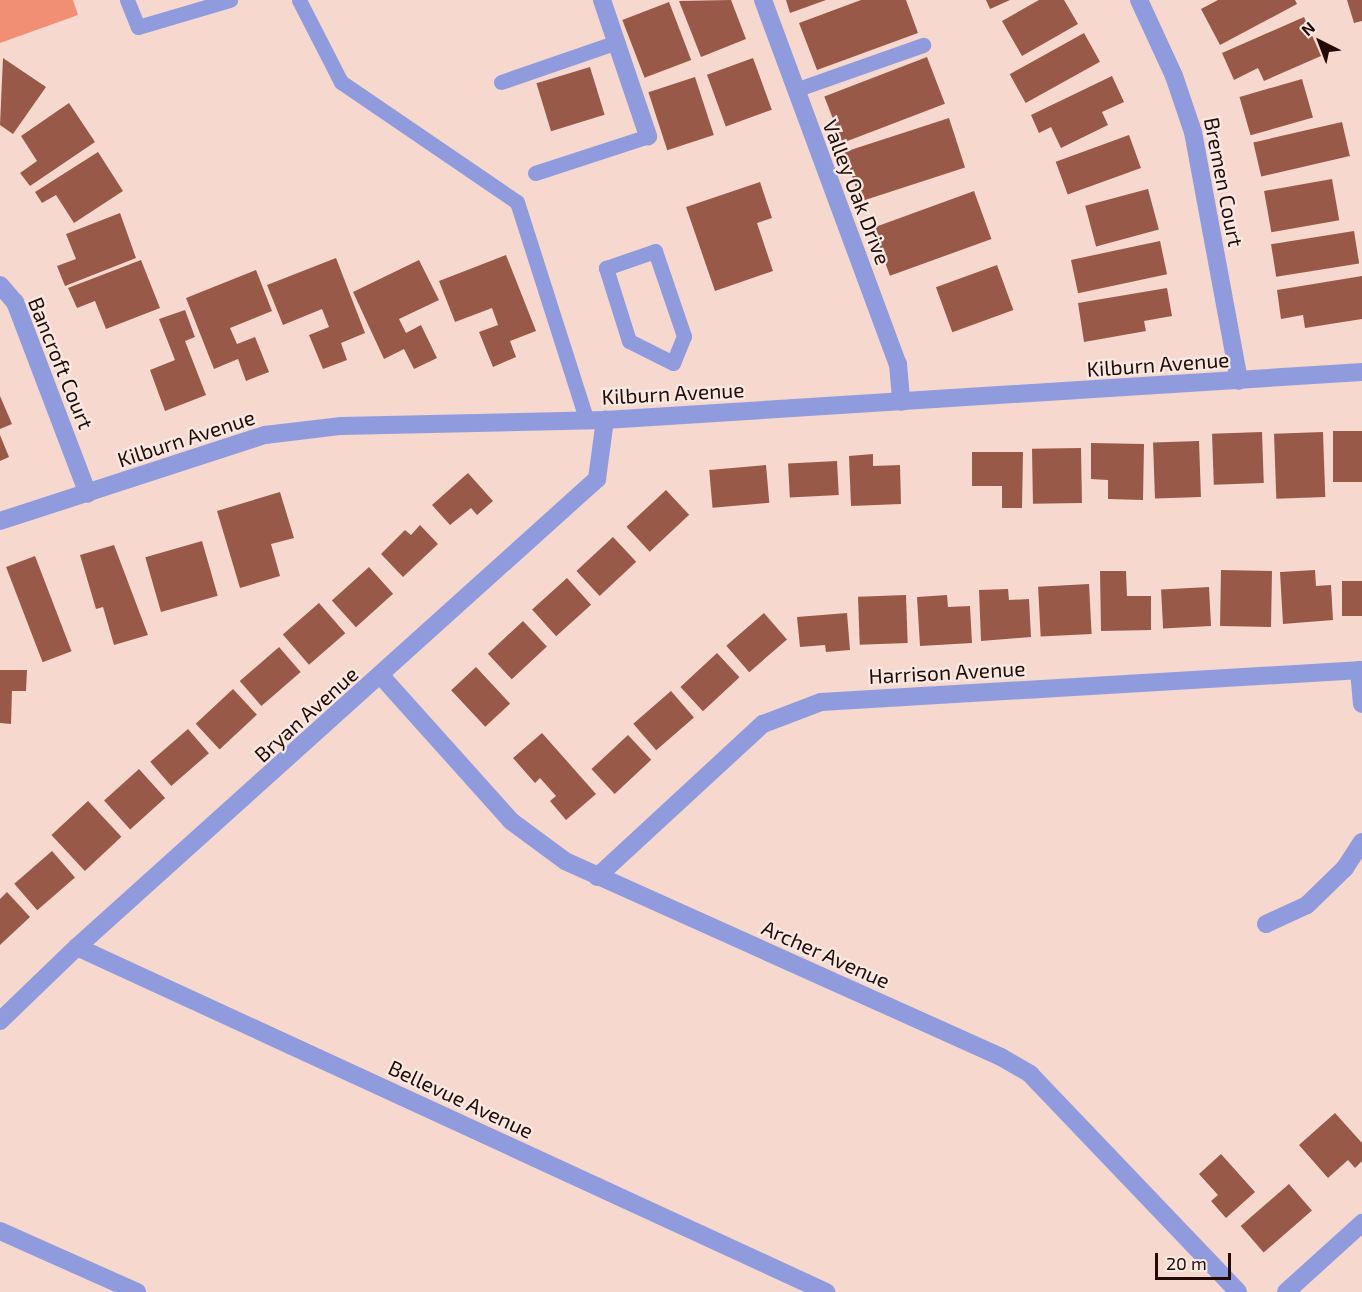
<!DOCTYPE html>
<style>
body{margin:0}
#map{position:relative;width:1362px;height:1292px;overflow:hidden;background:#f6d8cf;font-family:"Exo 2",sans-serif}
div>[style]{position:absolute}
.green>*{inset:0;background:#f18f75}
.building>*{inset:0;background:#995948;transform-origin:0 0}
.service>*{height:15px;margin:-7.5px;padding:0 7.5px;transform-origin:7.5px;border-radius:7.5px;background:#909bde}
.minor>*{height:18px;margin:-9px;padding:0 9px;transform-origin:9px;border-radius:9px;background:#909bde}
span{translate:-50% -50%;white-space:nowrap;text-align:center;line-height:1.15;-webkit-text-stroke:4.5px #f8e9e4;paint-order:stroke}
.street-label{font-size:21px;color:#240b05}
.north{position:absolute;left:1290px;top:12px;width:60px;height:60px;-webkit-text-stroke:4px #f8e9e4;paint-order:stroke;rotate:318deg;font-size:16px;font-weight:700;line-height:24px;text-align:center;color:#240b05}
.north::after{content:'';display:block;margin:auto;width:21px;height:27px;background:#240b05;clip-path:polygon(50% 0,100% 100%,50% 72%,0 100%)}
.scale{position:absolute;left:1155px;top:1253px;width:76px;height:27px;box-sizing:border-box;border:3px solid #240b05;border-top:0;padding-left:8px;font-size:18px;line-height:21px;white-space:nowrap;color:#240b05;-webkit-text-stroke:4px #f8e9e4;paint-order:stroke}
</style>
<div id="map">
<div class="green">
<i style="clip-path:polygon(0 0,73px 0,78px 15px,0 43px)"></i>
</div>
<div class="building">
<i style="clip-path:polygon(731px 0,746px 39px,701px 57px,679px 1px)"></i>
<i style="clip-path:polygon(786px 0,826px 0,790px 13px)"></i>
<i style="clip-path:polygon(861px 0,906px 0,918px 33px,817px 70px,799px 23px)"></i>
<i style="clip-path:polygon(986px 0,1010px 0,990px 9px)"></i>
<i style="clip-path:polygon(1039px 0,1064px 0,1078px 24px,1022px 56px,1002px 21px)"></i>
<i style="clip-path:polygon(1218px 0,1295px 0,1297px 4px,1220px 45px,1201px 9px)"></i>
<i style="clip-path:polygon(1347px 0,1362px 0,1362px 21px,1354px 23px)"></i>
<i style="left:669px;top:2px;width:62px;height:50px;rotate:69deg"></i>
<i style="clip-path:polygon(1304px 17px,1321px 56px,1264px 81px,1258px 68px,1234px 80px,1222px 53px)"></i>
<i style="left:1084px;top:33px;width:33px;height:85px;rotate:61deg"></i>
<i style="left:927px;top:57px;width:50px;height:110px;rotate:69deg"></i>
<i style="clip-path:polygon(3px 58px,46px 87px,13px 134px,0 125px)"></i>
<i style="left:753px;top:58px;width:55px;height:49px;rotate:70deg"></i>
<i style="left:590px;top:67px;width:50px;height:56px;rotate:73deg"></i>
<i style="clip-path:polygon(1112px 76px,1124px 102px,1102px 112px,1108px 125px,1061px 148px,1051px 127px,1039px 133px,1031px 115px)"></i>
<i style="left:695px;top:77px;width:61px;height:49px;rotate:72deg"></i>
<i style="left:1302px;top:79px;width:40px;height:65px;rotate:74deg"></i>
<i style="clip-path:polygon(69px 103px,95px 142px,30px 186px,20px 173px,37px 161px,21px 136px)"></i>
<i style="left:949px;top:118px;width:52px;height:110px;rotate:72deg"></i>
<i style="left:1342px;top:122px;width:35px;height:91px;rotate:77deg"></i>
<i style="left:1129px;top:135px;width:35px;height:78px;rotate:70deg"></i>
<i style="clip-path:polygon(98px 152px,123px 191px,74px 223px,56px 195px,42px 203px,35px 192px)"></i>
<i style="left:1332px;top:179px;width:42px;height:69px;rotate:80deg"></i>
<i style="clip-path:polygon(760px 182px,772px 218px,757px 223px,773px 271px,715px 291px,686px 207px)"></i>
<i style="left:1148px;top:189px;width:42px;height:65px;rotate:75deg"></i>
<i style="left:974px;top:191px;width:51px;height:108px;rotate:70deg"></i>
<i style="clip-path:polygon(120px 213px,136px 258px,65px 286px,57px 266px,76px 259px,66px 234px)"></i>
<i style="left:1354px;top:231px;width:33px;height:84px;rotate:81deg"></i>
<i style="left:1160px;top:241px;width:34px;height:91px;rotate:78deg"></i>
<i style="clip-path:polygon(506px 255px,536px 331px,510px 341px,516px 357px,493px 367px,479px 332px,498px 325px,492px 308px,455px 322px,439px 281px)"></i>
<i style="clip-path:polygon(336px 258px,365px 333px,341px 343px,347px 360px,323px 369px,309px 335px,329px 327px,322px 309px,283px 325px,267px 285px)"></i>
<i style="clip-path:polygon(141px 260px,160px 308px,106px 329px,95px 301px,77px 308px,68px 288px)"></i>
<i style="clip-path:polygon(419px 260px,439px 300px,399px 319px,406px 333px,421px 325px,437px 358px,414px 369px,404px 349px,384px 359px,353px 292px)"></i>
<i style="left:997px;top:265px;width:48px;height:65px;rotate:70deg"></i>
<i style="clip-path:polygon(256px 270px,272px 311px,230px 328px,237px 344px,255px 337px,269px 372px,246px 381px,238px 359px,214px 369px,186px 298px)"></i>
<i style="clip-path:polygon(1362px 276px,1362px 319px,1305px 328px,1303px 315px,1281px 319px,1277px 290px)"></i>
<i style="clip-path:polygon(1167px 288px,1172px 316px,1144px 321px,1146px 331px,1084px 342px,1078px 303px)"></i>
<i style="clip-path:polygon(185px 310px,195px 337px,185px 341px,206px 395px,165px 411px,150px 370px,175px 360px,159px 319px)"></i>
<i style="clip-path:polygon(0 396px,12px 424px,0 429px)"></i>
<i style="left:1333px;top:431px;width:29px;height:51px"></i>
<i style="left:1262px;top:432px;width:51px;height:50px;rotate:88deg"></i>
<i style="left:1323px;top:432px;width:65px;height:49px;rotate:88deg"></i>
<i style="clip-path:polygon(0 435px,9px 457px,0 461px)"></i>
<i style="left:1199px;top:441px;width:56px;height:46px;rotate:88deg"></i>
<i style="clip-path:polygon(1091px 443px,1144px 444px,1143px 500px,1108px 499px,1108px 480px,1091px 479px)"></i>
<i style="left:1081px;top:448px;width:55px;height:49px;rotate:89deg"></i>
<i style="clip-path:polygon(972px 452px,1023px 452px,1022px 508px,1002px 508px,1002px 486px,972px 486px)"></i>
<i style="clip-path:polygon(873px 454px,873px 466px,900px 465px,901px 504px,851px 506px,849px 456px)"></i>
<i style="left:837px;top:461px;width:34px;height:49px;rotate:87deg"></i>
<i style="left:766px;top:465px;width:38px;height:57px;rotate:85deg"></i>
<i style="clip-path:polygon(468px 473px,493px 501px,477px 515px,471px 508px,450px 525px,432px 505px)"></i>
<i style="left:666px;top:490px;width:34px;height:54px;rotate:47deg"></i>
<i style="clip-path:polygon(280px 492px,294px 538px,271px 544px,280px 576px,240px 588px,217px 511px)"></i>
<i style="clip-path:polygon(420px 525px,438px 544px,403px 577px,381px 554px,405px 530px,411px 535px)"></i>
<i style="left:613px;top:537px;width:34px;height:50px;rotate:47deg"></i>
<i style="left:202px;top:541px;width:57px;height:59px;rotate:74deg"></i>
<i style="clip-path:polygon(114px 545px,148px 635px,114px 645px,103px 607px,96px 609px,80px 555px)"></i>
<i style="left:35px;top:556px;width:102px;height:31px;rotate:69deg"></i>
<i style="left:369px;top:567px;width:36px;height:50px;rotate:48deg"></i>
<i style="left:1221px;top:570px;width:51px;height:56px;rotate:1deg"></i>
<i style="clip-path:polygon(1315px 570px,1316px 586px,1331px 585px,1333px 620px,1283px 624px,1280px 572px)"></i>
<i style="clip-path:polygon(1100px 571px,1126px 571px,1127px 596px,1151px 596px,1151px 630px,1101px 631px)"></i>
<i style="left:567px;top:578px;width:36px;height:47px;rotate:48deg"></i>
<i style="left:1362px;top:581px;width:35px;height:20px;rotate:90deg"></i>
<i style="left:1089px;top:584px;width:50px;height:51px;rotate:87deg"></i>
<i style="left:1209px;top:587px;width:39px;height:48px;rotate:87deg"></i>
<i style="clip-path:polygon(1008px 589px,1009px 600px,1029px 599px,1031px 637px,981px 641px,979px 590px)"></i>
<i style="left:906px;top:595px;width:48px;height:48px;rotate:88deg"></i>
<i style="clip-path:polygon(947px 595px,948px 607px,970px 606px,972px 643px,920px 646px,917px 597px)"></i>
<i style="left:319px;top:603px;width:40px;height:48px;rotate:49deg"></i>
<i style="left:764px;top:613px;width:35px;height:50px;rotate:49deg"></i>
<i style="clip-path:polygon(847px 613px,850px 650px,826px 652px,825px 645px,800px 647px,797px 617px)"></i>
<i style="left:523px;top:621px;width:35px;height:48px;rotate:47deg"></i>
<i style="left:279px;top:647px;width:33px;height:52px;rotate:49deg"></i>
<i style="left:717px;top:653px;width:33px;height:50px;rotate:47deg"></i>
<i style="left:476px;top:667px;width:50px;height:34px;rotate:47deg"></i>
<i style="clip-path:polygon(0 670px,27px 670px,26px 691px,12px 691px,11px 724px,0 723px)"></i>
<i style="left:233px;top:689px;width:35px;height:51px;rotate:47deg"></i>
<i style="left:671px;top:691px;width:35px;height:50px;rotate:49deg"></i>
<i style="left:188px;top:729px;width:32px;height:50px;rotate:49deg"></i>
<i style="clip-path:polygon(542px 733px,596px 794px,566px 820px,550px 801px,556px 796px,540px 778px,535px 783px,513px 758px)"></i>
<i style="left:628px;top:735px;width:34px;height:50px;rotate:47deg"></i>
<i style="left:139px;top:769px;width:39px;height:47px;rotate:48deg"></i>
<i style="left:88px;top:801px;width:49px;height:50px;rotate:47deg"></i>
<i style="left:52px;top:851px;width:35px;height:50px;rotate:49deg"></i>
<i style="clip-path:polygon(7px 892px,30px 917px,0 945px,0 899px)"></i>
<i style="clip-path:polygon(1335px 1113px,1362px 1143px,1362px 1161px,1355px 1168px,1348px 1160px,1328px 1178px,1299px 1145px)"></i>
<i style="clip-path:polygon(1221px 1154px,1255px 1192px,1226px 1218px,1211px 1201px,1218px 1195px,1199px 1174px)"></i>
<i style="left:1289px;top:1184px;width:35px;height:64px;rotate:49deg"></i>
</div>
<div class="service">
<i style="left:127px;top:0;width:29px;rotate:68deg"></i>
<i style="left:138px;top:27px;width:96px;rotate:-16.4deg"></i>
<i style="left:299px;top:0;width:92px;rotate:62.9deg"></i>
<i style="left:341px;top:82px;width:213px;rotate:34.3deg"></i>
<i style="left:517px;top:202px;width:230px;rotate:72.3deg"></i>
<i style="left:501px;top:82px;width:123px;rotate:-19deg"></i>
<i style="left:795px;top:90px;width:136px;rotate:-19.4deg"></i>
<i style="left:535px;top:173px;width:119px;rotate:-18.1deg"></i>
<i style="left:655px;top:251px;width:90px;rotate:71.2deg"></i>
<i style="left:684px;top:336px;width:29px;rotate:112deg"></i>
<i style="left:673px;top:363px;width:49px;rotate:-153.4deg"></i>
<i style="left:629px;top:341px;width:77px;rotate:-107.5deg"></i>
<i style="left:606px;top:268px;width:52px;rotate:-19.1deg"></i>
</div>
<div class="minor">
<i style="left:602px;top:0;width:144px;rotate:71.3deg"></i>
<i style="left:763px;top:0;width:388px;rotate:69.7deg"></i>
<i style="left:898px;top:364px;width:38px;rotate:85deg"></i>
<i style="left:1139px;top:0;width:84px;rotate:65.3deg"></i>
<i style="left:1174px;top:76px;width:59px;rotate:71.3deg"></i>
<i style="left:1193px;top:132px;width:253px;rotate:79.5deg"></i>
<i style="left:0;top:285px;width:23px;rotate:49deg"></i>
<i style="left:15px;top:302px;width:205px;rotate:69.2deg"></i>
<i style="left:0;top:521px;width:279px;rotate:-18deg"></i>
<i style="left:265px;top:435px;width:77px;rotate:-6.8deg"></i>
<i style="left:341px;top:426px;width:264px;rotate:-1.3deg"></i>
<i style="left:605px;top:420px;width:759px;rotate:-3.63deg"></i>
<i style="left:1359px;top:670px;width:34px;rotate:85deg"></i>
<i style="left:382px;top:677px;width:193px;rotate:48.1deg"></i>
<i style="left:511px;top:821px;width:67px;rotate:36.5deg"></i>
<i style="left:565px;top:861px;width:478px;rotate:24.2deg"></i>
<i style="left:1001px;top:1057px;width:34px;rotate:30deg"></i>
<i style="left:1030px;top:1074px;width:301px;rotate:46.3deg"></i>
<i style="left:597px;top:877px;width:226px;rotate:-42.7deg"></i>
<i style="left:763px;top:724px;width:62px;rotate:-20.8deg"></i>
<i style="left:821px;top:702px;width:542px;rotate:-3.39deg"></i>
<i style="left:1266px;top:924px;width:45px;rotate:-24.9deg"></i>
<i style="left:1307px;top:905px;width:53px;rotate:-44.2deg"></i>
<i style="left:1345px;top:868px;width:31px;rotate:-57deg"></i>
<i style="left:77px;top:947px;width:825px;rotate:24.73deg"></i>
<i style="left:0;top:1021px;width:107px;rotate:-43.9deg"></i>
<i style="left:77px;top:947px;width:700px;rotate:-41.99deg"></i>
<i style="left:597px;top:479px;width:60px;rotate:-82.3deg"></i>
<i style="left:0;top:1231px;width:150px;rotate:24deg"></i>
<i style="left:1286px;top:1292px;width:103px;rotate:-42.2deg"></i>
</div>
<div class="street-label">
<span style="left:1224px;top:182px;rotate:79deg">Bremen Court</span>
<span style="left:857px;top:192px;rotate:69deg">Valley Oak Drive</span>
<span style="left:61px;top:363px;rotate:68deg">Bancroft Court</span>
<span style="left:1158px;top:364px;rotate:-4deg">Kilburn Avenue</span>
<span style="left:673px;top:393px;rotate:-3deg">Kilburn Avenue</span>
<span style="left:186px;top:438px;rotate:-18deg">Kilburn Avenue</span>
<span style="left:947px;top:672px;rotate:-3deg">Harrison Avenue</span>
<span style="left:306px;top:714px;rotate:-42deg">Bryan Avenue</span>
<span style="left:826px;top:954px;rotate:24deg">Archer Avenue</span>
<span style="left:461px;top:1099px;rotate:25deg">Bellevue Avenue</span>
</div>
<div class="north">N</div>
<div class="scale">20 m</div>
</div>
